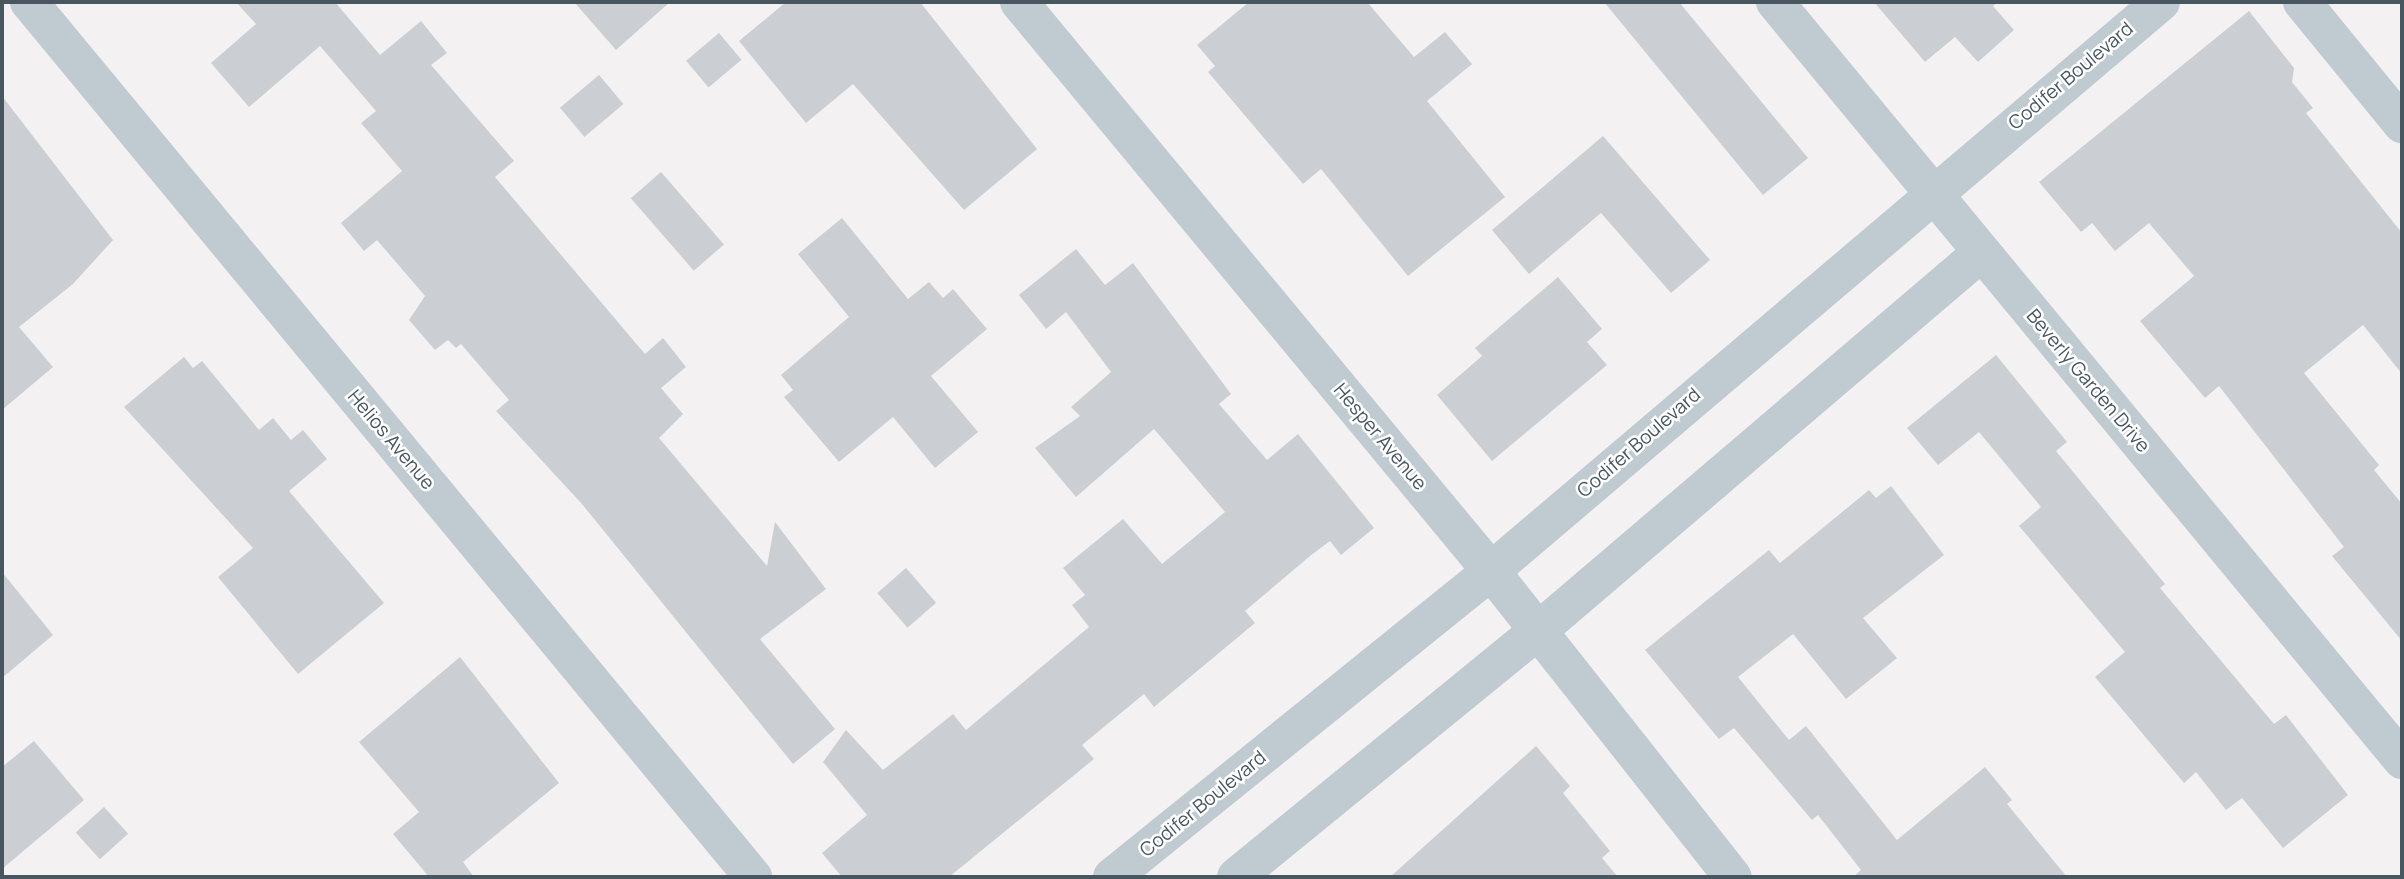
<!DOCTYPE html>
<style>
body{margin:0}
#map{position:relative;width:2404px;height:879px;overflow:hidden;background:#f4f1f2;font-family:Manrope,sans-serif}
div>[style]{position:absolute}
.building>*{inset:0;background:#cbcfd4;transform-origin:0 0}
.minor>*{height:38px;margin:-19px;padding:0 19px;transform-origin:19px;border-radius:19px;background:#bfcad1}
span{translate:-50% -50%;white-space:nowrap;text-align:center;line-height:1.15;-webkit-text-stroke:5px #fff;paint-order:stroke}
.street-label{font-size:19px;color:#485660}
.frame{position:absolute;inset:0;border:4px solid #485660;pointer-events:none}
</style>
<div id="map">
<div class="building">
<i style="clip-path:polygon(236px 2px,335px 2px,380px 55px,421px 21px,447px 53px,431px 65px,514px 161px,495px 177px,645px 354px,663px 338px,686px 367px,661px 388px,683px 414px,659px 438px,767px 566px,775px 522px,826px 589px,760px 639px,835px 729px,793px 764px,582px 504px,496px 411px,509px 400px,461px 344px,456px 348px,448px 340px,435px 350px,409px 320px,425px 296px,377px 240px,364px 251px,341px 223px,402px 171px,361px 123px,376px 111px,320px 46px,249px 107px,211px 63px,256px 24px)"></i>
<i style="clip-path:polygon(574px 2px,670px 2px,616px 50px)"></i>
<i style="clip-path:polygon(786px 2px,920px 2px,1037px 149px,964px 210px,853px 84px,806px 123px,739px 41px)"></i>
<i style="clip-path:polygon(1249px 2px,1367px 2px,1414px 57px,1445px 32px,1472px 64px,1427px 101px,1505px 197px,1408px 276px,1321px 169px,1303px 184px,1208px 72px,1215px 66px,1197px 45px)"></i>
<i style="clip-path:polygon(1604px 2px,1679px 2px,1808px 158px,1763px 195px)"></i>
<i style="clip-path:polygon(1874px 2px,1998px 2px,1993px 6px,2014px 30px,1978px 62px,1955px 37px,1925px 62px)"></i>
<i style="clip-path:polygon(2249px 11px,2294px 68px,2292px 82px,2313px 108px,2306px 113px,2402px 233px,2402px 374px,2363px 325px,2304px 373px,2379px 465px,2374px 470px,2402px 504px,2402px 641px,2332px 556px,2344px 547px,2219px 386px,2205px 398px,2140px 321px,2194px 276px,2149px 223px,2115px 251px,2092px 223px,2081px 232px,2039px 182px)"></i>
<i style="left:719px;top:33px;width:35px;height:43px;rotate:50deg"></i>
<i style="left:599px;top:75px;width:38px;height:51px;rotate:50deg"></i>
<i style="clip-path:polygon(2px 96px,113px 240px,73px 284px,19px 327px,53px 367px,2px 410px)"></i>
<i style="clip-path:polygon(1603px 136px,1710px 260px,1671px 293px,1601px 213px,1529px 274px,1492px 230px)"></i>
<i style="left:661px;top:172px;width:96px;height:40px;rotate:49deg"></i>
<i style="clip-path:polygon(842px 218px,908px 299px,929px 282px,943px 298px,953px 289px,987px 329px,931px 376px,978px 432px,935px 468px,893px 417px,839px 462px,784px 397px,793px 390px,781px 375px,849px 317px,798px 254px)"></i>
<i style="clip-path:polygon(1076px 249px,1105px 285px,1133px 263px,1231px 394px,1219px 404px,1267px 460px,1298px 434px,1374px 528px,1341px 555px,1330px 541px,1310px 556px,1245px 611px,1255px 623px,1154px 707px,1144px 694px,1082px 745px,1094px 759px,949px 877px,842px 877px,822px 853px,867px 815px,823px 762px,846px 730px,883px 770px,953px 714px,966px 730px,1089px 627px,1072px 605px,1085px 595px,1063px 568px,1123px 519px,1162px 564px,1225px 512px,1154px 429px,1076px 497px,1035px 448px,1080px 416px,1071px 407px,1111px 372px,1066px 312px,1046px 329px,1019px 295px)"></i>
<i style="clip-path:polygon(1558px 277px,1602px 329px,1587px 342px,1607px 365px,1492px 461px,1437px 395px,1482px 356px,1475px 348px)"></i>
<i style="clip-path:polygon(1996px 355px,2067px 442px,2056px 451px,2165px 584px,2160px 588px,2274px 724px,2286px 715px,2348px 795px,2283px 848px,2242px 798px,2226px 810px,2196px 772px,2184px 783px,2095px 677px,2125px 652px,2019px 526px,2041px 507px,1979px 432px,1938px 465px,1907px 428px)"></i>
<i style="clip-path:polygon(184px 357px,193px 368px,202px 361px,259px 430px,273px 418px,291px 440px,303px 430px,327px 459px,289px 491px,384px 603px,298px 674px,218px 577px,253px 548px,124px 407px)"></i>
<i style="clip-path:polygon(1891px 486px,1944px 555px,1863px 618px,1897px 658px,1846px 699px,1793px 634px,1738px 677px,1789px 740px,1806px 726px,1897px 840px,1985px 767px,2012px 800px,2007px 804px,2067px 877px,1853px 877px,1861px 870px,1818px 815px,1812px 820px,1734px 728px,1719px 739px,1645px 650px,1769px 550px,1780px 563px,1869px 490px,1876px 498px)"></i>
<i style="left:906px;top:568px;width:46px;height:38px;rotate:49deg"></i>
<i style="clip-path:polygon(2px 572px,53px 635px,2px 678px)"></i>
<i style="clip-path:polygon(460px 657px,559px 783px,463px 862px,474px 877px,429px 877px,393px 834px,419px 812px,359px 742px)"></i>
<i style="clip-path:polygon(34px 741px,84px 800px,2px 869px,2px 767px)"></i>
<i style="clip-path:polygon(1536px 746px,1570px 786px,1563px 793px,1610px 851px,1602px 858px,1618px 877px,1390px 877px)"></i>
<i style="left:104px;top:807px;width:36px;height:38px;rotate:48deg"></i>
</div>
<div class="minor">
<i style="left:29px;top:2px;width:1136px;rotate:50.39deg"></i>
<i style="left:1019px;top:2px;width:739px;rotate:50.32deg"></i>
<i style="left:1491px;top:571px;width:390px;rotate:51.7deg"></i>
<i style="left:1775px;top:2px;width:984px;rotate:50.4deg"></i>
<i style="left:2302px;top:2px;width:158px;rotate:50.7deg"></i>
<i style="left:1112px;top:877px;width:487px;rotate:-38.9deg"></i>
<i style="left:1491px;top:571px;width:879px;rotate:-40.34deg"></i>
<i style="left:1236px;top:877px;width:391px;rotate:-39.2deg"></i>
<i style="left:1539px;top:630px;width:582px;rotate:-40.47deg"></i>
</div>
<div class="street-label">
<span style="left:2071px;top:76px;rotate:-40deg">Codifer Boulevard</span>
<span style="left:2088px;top:381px;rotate:50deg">Beverly Garden Drive</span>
<span style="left:1380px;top:437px;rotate:50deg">Hesper Avenue</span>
<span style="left:391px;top:440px;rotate:50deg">Helios Avenue</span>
<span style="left:1639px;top:443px;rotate:-41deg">Codifer Boulevard</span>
<span style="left:1203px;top:804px;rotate:-39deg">Codifer Boulevard</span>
</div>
<div class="frame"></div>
</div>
